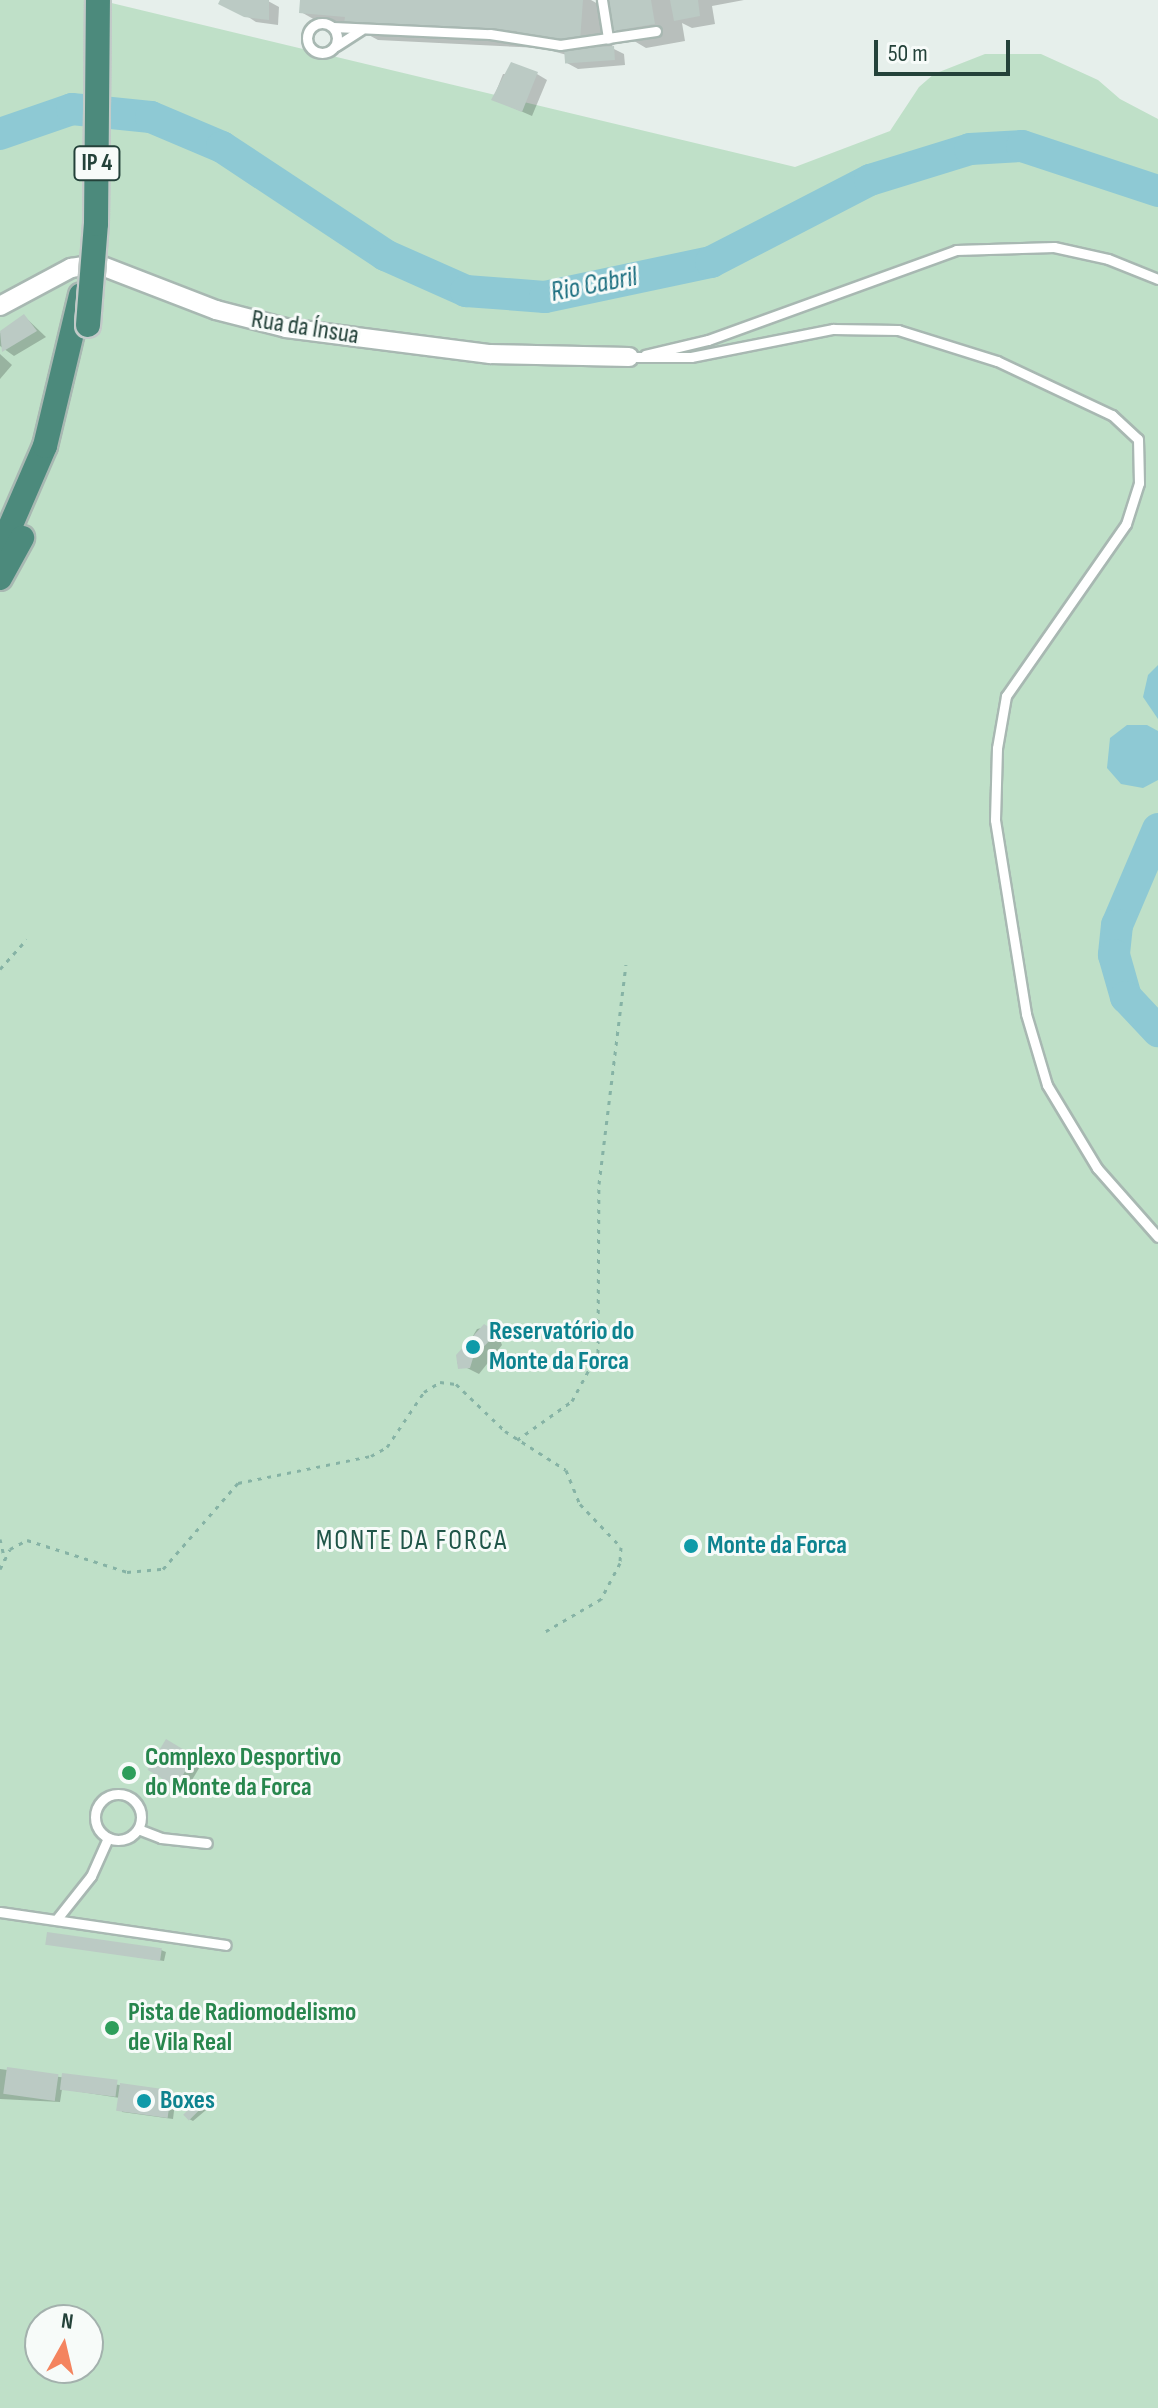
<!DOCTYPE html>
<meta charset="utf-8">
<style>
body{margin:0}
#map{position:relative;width:1158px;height:2408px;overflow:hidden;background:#e6efeb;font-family:"Sofia Sans Condensed",sans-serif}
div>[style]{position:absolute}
.green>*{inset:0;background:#bfe0c8}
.water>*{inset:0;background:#8ec9d4}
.shadow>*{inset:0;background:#0003;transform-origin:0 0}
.river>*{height:32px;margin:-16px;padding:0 16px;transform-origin:16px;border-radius:16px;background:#8ec9d4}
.building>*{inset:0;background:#bbcac4;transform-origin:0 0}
.path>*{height:3px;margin-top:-1.5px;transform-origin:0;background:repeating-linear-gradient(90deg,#86b3a5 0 4px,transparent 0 10px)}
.roads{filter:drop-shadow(2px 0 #a8b8b2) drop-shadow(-2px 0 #a8b8b2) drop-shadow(0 2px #a8b8b2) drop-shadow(0 -2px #a8b8b2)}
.service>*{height:9px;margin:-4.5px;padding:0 4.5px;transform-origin:4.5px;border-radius:4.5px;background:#fff}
.service>.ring{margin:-4.5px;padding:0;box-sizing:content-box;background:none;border:9px solid #fff;border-radius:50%}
.minor>*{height:18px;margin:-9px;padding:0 9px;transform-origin:9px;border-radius:9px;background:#fff}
.trunk>*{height:24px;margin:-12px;padding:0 12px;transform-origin:12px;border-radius:12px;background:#4c8a7c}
.bridges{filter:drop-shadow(2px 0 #c2cac8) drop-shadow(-2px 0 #c2cac8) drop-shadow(0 2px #c2cac8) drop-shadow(0 -2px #c2cac8)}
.trunk-bridge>*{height:24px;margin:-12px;padding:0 12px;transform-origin:12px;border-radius:12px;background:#4c8a7c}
.dots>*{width:22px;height:22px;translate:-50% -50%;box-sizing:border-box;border:4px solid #f7fbf9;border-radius:50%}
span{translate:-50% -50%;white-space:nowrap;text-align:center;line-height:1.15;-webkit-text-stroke:6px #f7fbf9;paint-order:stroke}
.shield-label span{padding:2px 6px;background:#f7fbf9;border:2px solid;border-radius:6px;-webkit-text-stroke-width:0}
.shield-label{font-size:24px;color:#24423a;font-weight:700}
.street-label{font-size:26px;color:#24423a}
.culture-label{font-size:26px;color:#0d838f;font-weight:700}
.left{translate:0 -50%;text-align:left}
.leisure-label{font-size:26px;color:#27864d;font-weight:700}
.water-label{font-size:28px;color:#1c6f80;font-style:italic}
.neighbourhood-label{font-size:28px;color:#1f5548;letter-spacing:2px}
.north{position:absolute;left:24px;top:2304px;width:80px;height:80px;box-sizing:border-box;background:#f7fbf9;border:2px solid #a3b1ad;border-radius:50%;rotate:8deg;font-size:22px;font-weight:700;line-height:32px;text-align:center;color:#24423a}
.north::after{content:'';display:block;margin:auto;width:28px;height:36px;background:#f4845f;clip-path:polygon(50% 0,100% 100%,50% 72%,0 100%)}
.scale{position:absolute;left:874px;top:40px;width:136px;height:36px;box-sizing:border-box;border:4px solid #24423a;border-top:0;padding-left:10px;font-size:24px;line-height:28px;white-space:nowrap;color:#24423a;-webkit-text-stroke:6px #f7fbf9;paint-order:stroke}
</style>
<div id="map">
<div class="green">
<i style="clip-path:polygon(evenodd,0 0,99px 0,795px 167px,890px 131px,919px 87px,934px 74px,985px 54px,1041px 54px,1098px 80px,1120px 99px,1158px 119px,1158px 2408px,0 2408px,0 0,40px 2320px,88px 2320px,88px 2368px,40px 2368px,40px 2320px)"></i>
</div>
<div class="water">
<i style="clip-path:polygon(1158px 665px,1158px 719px,1143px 697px,1148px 675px)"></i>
<i style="clip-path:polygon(1127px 725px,1147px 725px,1158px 731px,1158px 780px,1143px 788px,1121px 784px,1107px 768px,1110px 738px)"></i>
</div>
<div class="shadow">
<i style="clip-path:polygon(222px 0,268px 1px,279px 7px,278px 25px,256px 22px)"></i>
<i style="clip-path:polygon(302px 0,591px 0,612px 12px,610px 0,744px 0,712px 6px,715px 24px,692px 28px,682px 23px,685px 41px,646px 48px,614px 29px,612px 48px,624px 54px,625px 65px,578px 69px,567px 63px,567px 55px,541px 48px,378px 40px,365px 33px,333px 30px,301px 12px)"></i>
<i style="clip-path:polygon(503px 74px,537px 74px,547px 80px,532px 116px,493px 99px)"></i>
<i style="clip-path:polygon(24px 316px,46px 337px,14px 356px,0 346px,0 333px)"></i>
<i style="clip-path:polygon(0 354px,12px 365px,0 379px)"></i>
<i style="clip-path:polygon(487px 1327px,497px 1333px,502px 1345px,479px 1374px,457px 1363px,477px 1329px)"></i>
<i style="left:167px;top:1742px;width:41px;height:33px;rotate:31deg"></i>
<i style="clip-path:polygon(48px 1944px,161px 1950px,166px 1952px,164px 1961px)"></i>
<i style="clip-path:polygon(0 2069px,172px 2092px,176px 2095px,173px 2119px,122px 2112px,120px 2098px,62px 2089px,60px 2102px,0 2099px)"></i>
<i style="clip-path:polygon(207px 2100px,212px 2105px,193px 2121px,189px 2119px)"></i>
</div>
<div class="river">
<i style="left:0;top:134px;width:76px;rotate:-19.1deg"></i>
<i style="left:72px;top:109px;width:79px;rotate:5.8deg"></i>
<i style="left:151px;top:117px;width:77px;rotate:22.9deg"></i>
<i style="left:222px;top:147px;width:196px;rotate:33.5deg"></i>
<i style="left:385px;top:255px;width:89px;rotate:24deg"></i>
<i style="left:466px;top:291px;width:79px;rotate:4.3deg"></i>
<i style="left:545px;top:297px;width:170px;rotate:-11.9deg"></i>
<i style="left:711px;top:262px;width:179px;rotate:-27.3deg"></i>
<i style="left:870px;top:180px;width:105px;rotate:-17.2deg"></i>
<i style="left:970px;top:149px;width:52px;rotate:-3.3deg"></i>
<i style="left:1022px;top:146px;width:143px;rotate:18.3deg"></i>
<i style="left:1158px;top:829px;width:104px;rotate:113.1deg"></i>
<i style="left:1117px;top:925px;width:30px;rotate:96deg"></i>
<i style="left:1114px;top:955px;width:44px;rotate:74.1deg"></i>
<i style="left:1126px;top:997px;width:47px;rotate:46.7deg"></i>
</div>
<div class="building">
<i style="clip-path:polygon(220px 0,269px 0,269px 20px,244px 17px,218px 4px)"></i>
<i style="clip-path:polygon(300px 0,583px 0,580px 41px,517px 36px,517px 31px,344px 23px,345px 17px,299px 13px)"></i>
<i style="clip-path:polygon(608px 0,651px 0,655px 24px,613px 31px)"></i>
<i style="clip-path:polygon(670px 0,698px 0,700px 16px,674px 21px)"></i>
<i style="left:614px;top:46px;width:14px;height:50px;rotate:86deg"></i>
<i style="clip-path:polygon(511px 62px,538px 72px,522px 112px,491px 100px)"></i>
<i style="clip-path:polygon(24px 314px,37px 331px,2px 352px,0 331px)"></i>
<i style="clip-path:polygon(484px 1324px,492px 1329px,492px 1338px,473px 1358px,470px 1368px,458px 1369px,456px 1355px)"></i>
<i style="left:166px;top:1739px;width:33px;height:36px;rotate:31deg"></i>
<i style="left:47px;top:1932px;width:116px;height:13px;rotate:8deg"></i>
<i style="left:7px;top:2067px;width:52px;height:27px;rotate:8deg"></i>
<i style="left:62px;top:2073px;width:56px;height:17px;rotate:7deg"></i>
<i style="left:120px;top:2083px;width:52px;height:28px;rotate:8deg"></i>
<i style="left:203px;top:2095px;width:8px;height:28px;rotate:45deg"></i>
</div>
<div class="path">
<i style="left:0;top:969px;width:40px;rotate:-48deg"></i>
<i style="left:517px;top:1440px;width:67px;rotate:-35.3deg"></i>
<i style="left:572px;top:1401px;width:55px;rotate:-61.6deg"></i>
<i style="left:598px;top:1353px;width:169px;rotate:-89.7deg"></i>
<i style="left:599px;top:1184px;width:221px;rotate:-83deg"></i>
<i style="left:0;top:1539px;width:22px;rotate:77deg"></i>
<i style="left:0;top:1569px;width:22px;rotate:-63deg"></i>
<i style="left:10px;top:1549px;width:19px;rotate:-28deg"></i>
<i style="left:27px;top:1540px;width:105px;rotate:17.7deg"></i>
<i style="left:127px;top:1572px;width:36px;rotate:-5deg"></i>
<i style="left:163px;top:1569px;width:114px;rotate:-48.9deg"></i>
<i style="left:238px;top:1483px;width:136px;rotate:-11.5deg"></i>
<i style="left:371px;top:1456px;width:18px;rotate:-29deg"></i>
<i style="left:387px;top:1447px;width:66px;rotate:-56.1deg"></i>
<i style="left:424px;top:1392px;width:19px;rotate:-32deg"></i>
<i style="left:440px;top:1382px;width:16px;rotate:7deg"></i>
<i style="left:456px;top:1384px;width:68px;rotate:43.8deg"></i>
<i style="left:505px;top:1431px;width:72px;rotate:32.6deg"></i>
<i style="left:566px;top:1470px;width:37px;rotate:68deg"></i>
<i style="left:580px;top:1504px;width:59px;rotate:46.4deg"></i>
<i style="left:621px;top:1547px;width:16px;rotate:94deg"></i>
<i style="left:620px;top:1563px;width:41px;rotate:117.8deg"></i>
<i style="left:601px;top:1599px;width:64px;rotate:149.8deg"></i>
</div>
<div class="roads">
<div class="service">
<i style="left:602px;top:0;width:39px;rotate:81deg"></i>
<i class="ring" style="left:307px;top:23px;width:21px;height:21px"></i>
<i style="left:333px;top:27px;width:157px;rotate:2.6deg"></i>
<i style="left:490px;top:34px;width:71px;rotate:8.9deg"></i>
<i style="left:560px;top:45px;width:97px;rotate:-8.3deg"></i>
<i style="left:336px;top:46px;width:30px;rotate:-33deg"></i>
<i style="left:645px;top:355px;width:65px;rotate:-13.4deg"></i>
<i style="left:708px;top:340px;width:264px;rotate:-19.9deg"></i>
<i style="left:956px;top:250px;width:98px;rotate:-1.8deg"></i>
<i style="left:1054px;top:247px;width:55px;rotate:12.5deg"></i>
<i style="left:1108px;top:259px;width:54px;rotate:21.8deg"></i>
<i style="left:629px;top:357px;width:62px"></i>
<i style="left:691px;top:357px;width:145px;rotate:-11.2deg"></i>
<i style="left:833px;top:329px;width:65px;rotate:0.9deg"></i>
<i style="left:898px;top:330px;width:104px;rotate:17.4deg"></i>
<i style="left:997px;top:361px;width:127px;rotate:25.2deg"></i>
<i style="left:1112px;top:415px;width:35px;rotate:43deg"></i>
<i style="left:1138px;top:439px;width:44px;rotate:88.7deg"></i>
<i style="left:1139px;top:483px;width:43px;rotate:107.6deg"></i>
<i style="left:1126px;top:524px;width:210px;rotate:124.9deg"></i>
<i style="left:1006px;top:696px;width:53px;rotate:99.8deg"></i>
<i style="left:997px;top:748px;width:72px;rotate:91.6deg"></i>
<i style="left:995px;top:820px;width:196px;rotate:80.9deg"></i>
<i style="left:1026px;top:1014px;width:74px;rotate:73.5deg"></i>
<i style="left:1047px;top:1085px;width:97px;rotate:58.9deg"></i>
<i style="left:1097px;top:1168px;width:92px;rotate:48.5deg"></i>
<i class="ring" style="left:95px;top:1794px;width:37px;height:37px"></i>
<i style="left:138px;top:1829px;width:25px;rotate:21deg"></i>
<i style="left:161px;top:1838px;width:46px;rotate:6.2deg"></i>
<i style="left:0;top:1912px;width:228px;rotate:8.3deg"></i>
<i style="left:56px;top:1920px;width:56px;rotate:-51.5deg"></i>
<i style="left:91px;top:1876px;width:42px;rotate:-65.9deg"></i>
</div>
<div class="minor">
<i style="left:0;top:306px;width:81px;rotate:-28.2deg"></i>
<i style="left:71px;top:268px;width:26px;rotate:-9deg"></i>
<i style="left:97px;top:264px;width:128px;rotate:21.1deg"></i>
<i style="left:216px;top:310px;width:72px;rotate:14.4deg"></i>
<i style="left:286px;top:328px;width:206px;rotate:7.3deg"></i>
<i style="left:490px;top:354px;width:139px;rotate:1.2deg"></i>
</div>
<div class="trunk">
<i style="left:0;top:550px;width:113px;rotate:-66.6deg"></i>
<i style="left:45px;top:446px;width:155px;rotate:-76.6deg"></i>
<i style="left:0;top:578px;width:46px;rotate:-61.2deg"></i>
</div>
</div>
<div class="bridges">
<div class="trunk-bridge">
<i style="left:88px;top:325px;width:101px;rotate:-85.5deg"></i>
<i style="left:96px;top:224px;width:224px;rotate:-89.5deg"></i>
</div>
</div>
<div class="dots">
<i style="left:473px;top:1347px;background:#0f9aa8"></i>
<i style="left:691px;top:1546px;background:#0f9aa8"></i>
<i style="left:129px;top:1773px;background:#2e9e5b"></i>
<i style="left:112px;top:2028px;background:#2e9e5b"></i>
<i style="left:144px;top:2101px;background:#0f9aa8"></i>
</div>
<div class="shield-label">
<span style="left:97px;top:163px">IP 4</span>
</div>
<div class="street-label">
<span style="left:305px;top:328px;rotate:9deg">Rua da Ínsua</span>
</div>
<div class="culture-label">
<span class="left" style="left:489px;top:1347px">Reservatório do<br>Monte da Forca</span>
<span class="left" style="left:707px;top:1546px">Monte da Forca</span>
<span class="left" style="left:160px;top:2101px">Boxes</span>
</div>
<div class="leisure-label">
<span class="left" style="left:145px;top:1773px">Complexo Desportivo<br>do Monte da Forca</span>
<span class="left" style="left:128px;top:2028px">Pista de Radiomodelismo<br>de Vila Real</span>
</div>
<div class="water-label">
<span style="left:594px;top:285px;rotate:-11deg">Rio Cabril</span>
</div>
<div class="neighbourhood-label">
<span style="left:412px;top:1541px">MONTE DA FORCA</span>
</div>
<div class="north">N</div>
<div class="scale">50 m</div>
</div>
